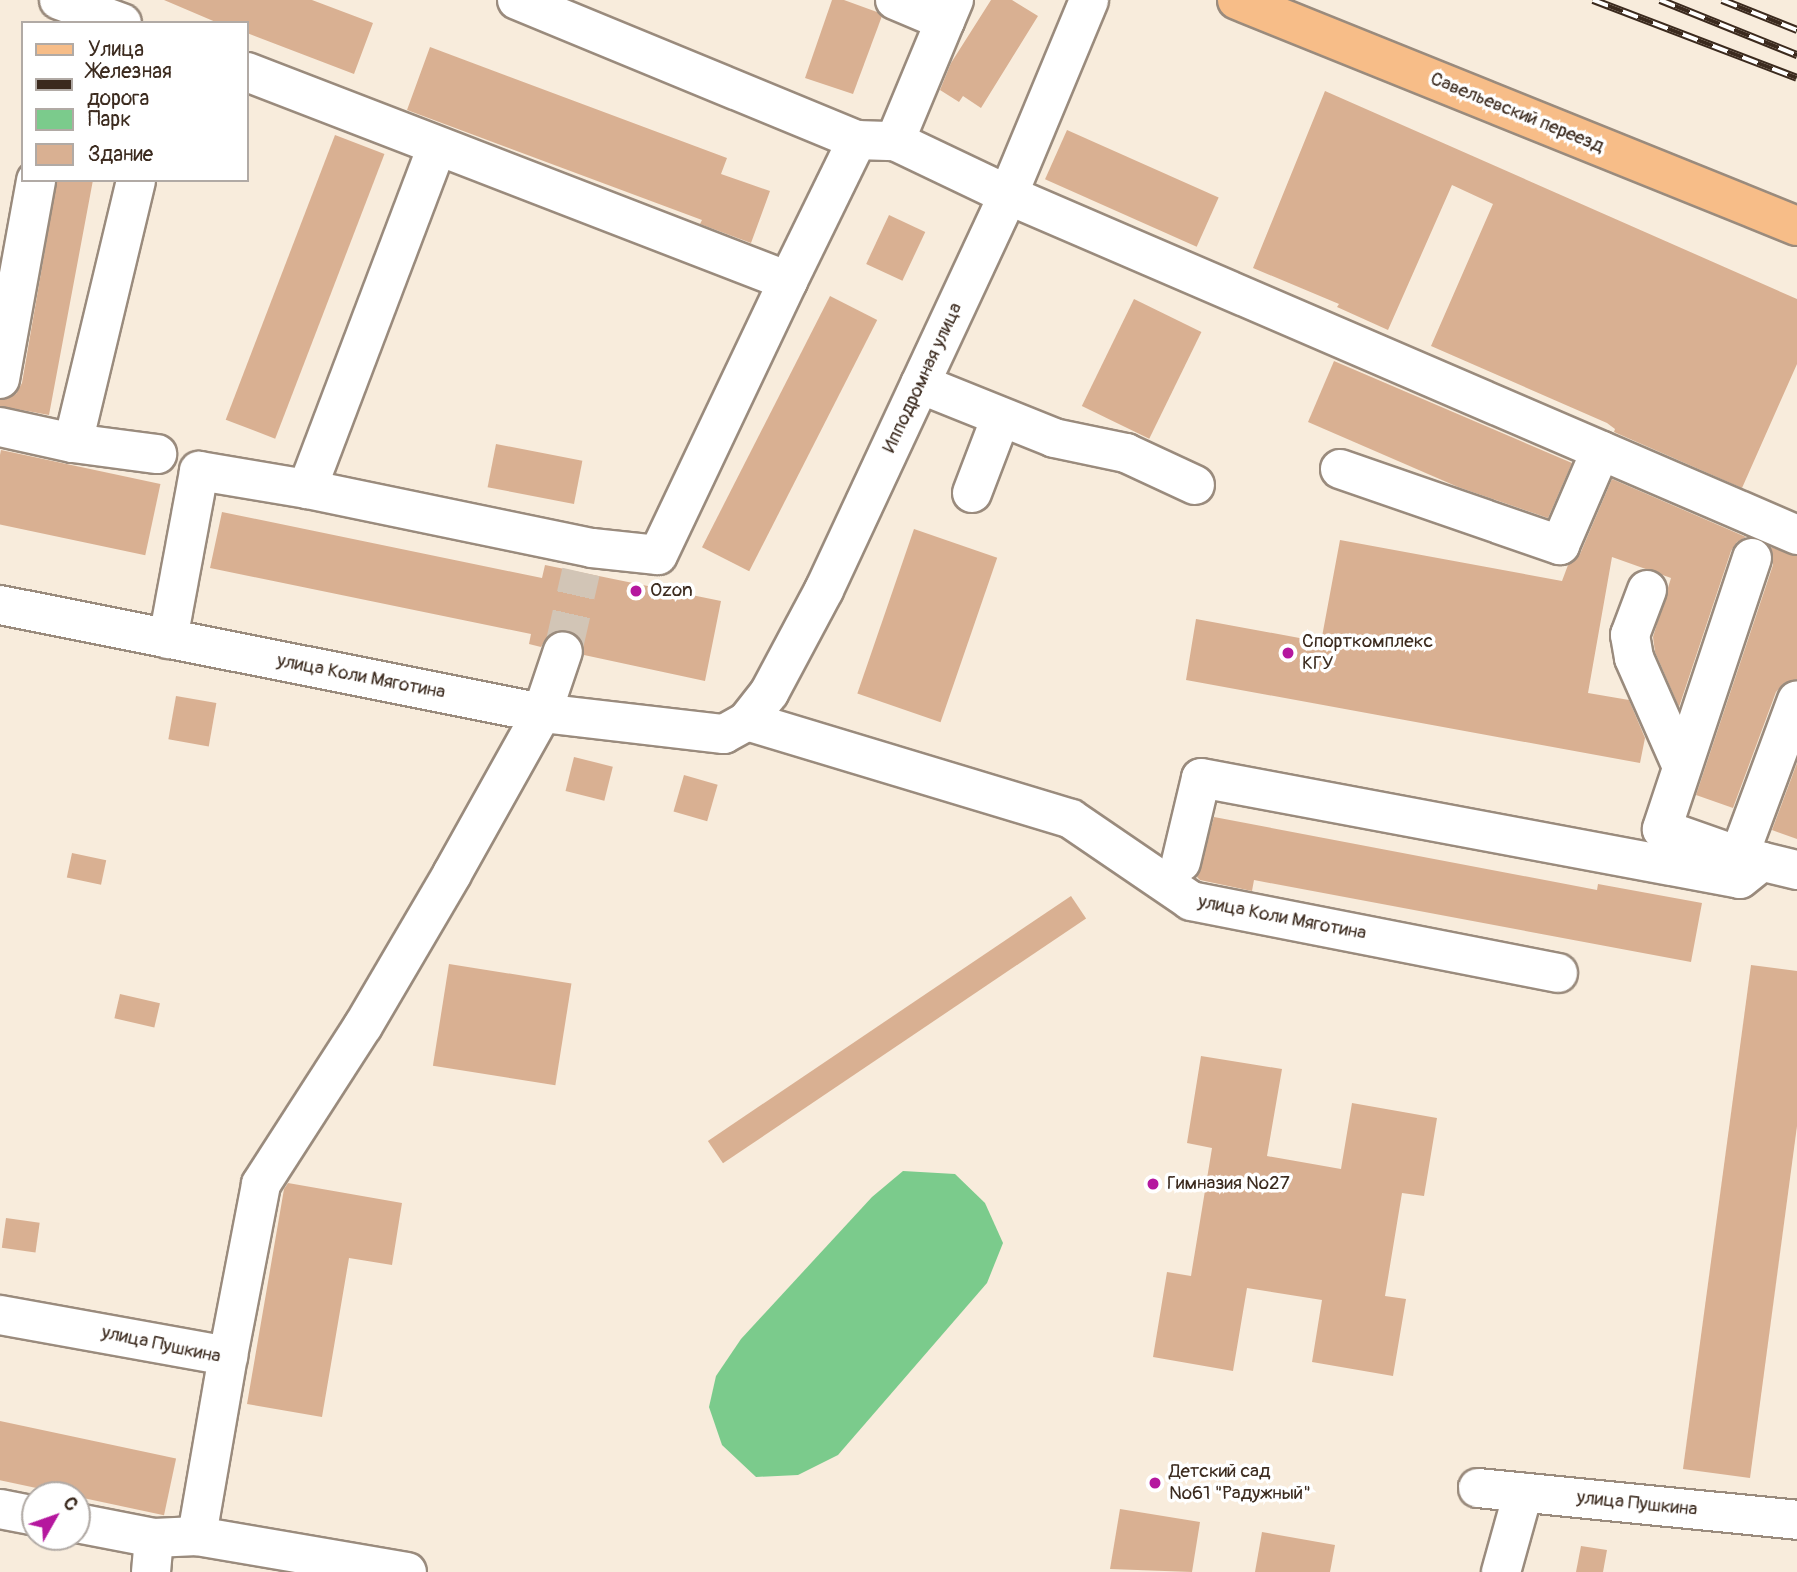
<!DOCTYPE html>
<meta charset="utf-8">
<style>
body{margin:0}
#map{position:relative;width:1797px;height:1572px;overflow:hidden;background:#f8ecdc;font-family:Pangolin,sans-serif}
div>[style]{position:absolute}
.green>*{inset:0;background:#7bcb8c}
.building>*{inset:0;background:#d9b092;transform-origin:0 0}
.minor-tunnel>*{height:38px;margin-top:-19px;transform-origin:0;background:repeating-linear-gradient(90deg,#d2c5b6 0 38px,transparent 0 57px)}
.roads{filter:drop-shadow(2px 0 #9a8b7d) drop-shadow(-2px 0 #9a8b7d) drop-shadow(0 2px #9a8b7d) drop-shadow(0 -2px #9a8b7d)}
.minor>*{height:38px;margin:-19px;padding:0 19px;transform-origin:19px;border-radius:19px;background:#fff}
.major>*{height:38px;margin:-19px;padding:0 19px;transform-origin:19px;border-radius:19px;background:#f7bd88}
.rail>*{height:8px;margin-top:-4px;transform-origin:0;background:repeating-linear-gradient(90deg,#fff 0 16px,#3b2a1e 0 32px);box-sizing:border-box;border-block:2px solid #3b2a1e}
.dots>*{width:19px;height:19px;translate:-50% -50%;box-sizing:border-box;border:4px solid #fff;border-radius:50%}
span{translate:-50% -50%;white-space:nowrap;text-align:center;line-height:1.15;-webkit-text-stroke:7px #fff;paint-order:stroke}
.street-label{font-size:19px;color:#3b2a1e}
.poi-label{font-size:19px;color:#3b2a1e}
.left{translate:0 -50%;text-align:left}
.legend{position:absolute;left:21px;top:21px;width:228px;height:161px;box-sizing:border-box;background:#fff;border:2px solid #b1aaa5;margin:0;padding:9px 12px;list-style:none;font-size:21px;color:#3b2a1e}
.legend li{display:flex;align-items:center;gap:14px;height:35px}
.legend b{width:35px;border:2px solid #b1aaa5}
.north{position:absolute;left:21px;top:1481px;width:70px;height:70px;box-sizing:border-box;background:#fff;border:2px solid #b1aaa5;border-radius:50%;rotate:50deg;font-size:19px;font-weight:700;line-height:28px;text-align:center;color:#3b2a1e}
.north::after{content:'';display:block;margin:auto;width:24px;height:32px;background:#b5179e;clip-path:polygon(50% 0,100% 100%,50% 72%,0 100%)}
</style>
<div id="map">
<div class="green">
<i style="clip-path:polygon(903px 1171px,955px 1174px,985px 1203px,1003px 1243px,987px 1283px,838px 1455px,798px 1475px,756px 1477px,722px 1445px,709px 1407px,716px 1376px,741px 1339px,872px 1197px)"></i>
</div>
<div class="building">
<i style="clip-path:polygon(164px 0,312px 0,373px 23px,354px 74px,247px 33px,247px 23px,218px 23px)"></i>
<i style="clip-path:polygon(832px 0,844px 0,877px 12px,882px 16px,853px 94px,805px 78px)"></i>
<i style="clip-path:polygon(991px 0,1012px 0,1038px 16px,981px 108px,963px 96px,959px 102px,940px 90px,951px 63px)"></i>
<i style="clip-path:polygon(430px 47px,727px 158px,721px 174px,770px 191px,751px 243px,700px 224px,702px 220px,407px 110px)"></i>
<i style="clip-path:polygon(1325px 91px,1797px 299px,1797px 364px,1742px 488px,1614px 432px,1615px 429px,1607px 423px,1431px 346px,1493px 204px,1452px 185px,1388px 330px,1337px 307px,1339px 304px,1253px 268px)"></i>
<i style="left:1067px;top:130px;width:166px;height:54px;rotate:24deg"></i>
<i style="left:335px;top:135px;width:53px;height:305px;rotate:21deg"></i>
<i style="clip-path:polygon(57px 180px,93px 180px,49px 415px,0 406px,0 400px,16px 394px,22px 383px)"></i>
<i style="left:889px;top:215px;width:40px;height:54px;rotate:25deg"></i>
<i style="left:830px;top:296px;width:53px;height:282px;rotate:27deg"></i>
<i style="left:1134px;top:299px;width:75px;height:119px;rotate:26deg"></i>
<i style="clip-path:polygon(1334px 361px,1572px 463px,1548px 518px,1458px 487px,1308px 422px)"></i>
<i style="left:496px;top:444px;width:88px;height:44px;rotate:11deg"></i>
<i style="left:1px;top:450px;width:163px;height:73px;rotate:12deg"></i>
<i style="clip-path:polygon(1612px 479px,1746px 537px,1737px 542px,1731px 551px,1679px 707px,1655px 652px,1653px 637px,1671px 578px,1612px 557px,1588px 693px,1629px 700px,1645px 738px,1640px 763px,1186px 680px,1196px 619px,1321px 642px,1340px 540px,1562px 581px,1568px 565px,1580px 554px)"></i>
<i style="clip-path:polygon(222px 512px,542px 578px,545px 565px,721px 601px,705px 681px,584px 655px,580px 637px,569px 630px,558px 630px,549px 634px,541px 647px,529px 644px,531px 634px,210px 568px)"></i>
<i style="left:914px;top:529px;width:88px;height:174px;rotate:19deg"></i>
<i style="clip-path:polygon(1770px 547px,1797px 556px,1797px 679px,1784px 683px,1776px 692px,1733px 808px,1696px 795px,1773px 565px)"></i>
<i style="left:176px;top:696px;width:41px;height:44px;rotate:10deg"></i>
<i style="left:574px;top:757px;width:40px;height:35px;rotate:14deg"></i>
<i style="clip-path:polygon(1797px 763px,1797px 839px,1772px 830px)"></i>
<i style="left:684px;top:775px;width:35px;height:38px;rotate:16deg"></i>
<i style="clip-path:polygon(1214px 817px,1597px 890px,1598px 884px,1702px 903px,1691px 962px,1254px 880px,1252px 891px,1200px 880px,1197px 877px)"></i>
<i style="left:72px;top:853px;width:35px;height:25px;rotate:12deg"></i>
<i style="left:1071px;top:896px;width:27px;height:438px;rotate:56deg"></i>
<i style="left:449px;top:964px;width:124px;height:103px;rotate:9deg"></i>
<i style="clip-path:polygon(1751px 965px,1797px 971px,1797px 1126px,1750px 1478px,1683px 1469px)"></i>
<i style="left:120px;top:994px;width:41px;height:25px;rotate:13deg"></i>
<i style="clip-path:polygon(1201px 1056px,1282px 1069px,1267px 1156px,1341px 1169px,1352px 1103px,1437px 1118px,1424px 1196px,1402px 1193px,1385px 1296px,1406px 1299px,1393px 1376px,1312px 1362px,1322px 1300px,1247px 1288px,1233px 1371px,1153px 1357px,1167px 1272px,1191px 1276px,1212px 1148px,1187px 1143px)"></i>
<i style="clip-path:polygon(288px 1183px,402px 1203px,392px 1265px,349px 1258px,322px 1417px,247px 1404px,284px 1189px)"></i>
<i style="left:6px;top:1218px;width:34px;height:30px;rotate:8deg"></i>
<i style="left:0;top:1421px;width:180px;height:58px;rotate:12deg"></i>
<i style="clip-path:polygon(1120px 1509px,1200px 1522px,1192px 1572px,1110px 1569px)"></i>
<i style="clip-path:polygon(1262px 1532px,1335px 1545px,1330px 1572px,1255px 1572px)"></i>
<i style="clip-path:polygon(1581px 1546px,1607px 1550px,1603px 1572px,1576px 1572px)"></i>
</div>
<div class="minor-tunnel">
<i style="left:563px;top:651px;width:81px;rotate:-77.2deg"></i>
</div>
<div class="roads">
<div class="minor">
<i style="left:59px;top:0;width:67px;rotate:20.1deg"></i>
<i style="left:517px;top:0;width:368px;rotate:22.4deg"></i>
<i style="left:857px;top:140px;width:38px;rotate:2deg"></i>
<i style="left:895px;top:141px;width:125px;rotate:25.5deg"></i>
<i style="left:1008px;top:195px;width:859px;rotate:23.31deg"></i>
<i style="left:895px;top:0;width:54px;rotate:22.8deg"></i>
<i style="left:945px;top:21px;width:23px;rotate:-67deg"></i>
<i style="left:247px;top:72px;width:580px;rotate:21.12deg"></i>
<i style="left:788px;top:281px;width:157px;rotate:-63.9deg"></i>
<i style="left:895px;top:141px;width:130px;rotate:-67.4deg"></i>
<i style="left:0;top:379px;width:202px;rotate:-79.7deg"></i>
<i style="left:920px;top:384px;width:144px;rotate:21.9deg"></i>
<i style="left:1054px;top:438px;width:74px;rotate:11.8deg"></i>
<i style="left:1126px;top:453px;width:76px;rotate:24.9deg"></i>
<i style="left:0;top:427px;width:75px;rotate:12.4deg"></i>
<i style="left:73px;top:443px;width:270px;rotate:-76.5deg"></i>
<i style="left:73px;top:443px;width:85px;rotate:7.5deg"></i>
<i style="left:1340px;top:469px;width:233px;rotate:19.1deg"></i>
<i style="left:1560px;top:545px;width:103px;rotate:-66.7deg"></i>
<i style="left:307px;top:489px;width:291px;rotate:11.7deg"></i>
<i style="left:592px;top:548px;width:66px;rotate:6.1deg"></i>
<i style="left:658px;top:555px;width:303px;rotate:-64.6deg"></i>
<i style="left:972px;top:493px;width:81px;rotate:-69.1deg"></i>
<i style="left:1752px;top:558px;width:286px;rotate:108.4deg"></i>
<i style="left:1662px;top:829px;width:82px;rotate:19.3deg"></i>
<i style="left:1739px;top:856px;width:60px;rotate:13.6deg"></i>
<i style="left:1647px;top:590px;width:48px;rotate:110.7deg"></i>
<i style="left:1630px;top:635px;width:23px;rotate:80deg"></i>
<i style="left:1634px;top:658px;width:119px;rotate:66.2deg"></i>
<i style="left:0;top:605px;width:553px;rotate:11.27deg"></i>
<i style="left:542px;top:713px;width:183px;rotate:6.6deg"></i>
<i style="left:724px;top:734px;width:26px;rotate:-29deg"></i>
<i style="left:747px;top:721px;width:36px;rotate:-52deg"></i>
<i style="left:769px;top:693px;width:117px;rotate:-61.9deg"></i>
<i style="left:824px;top:590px;width:436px;rotate:-65deg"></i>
<i style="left:1008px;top:195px;width:211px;rotate:-67.4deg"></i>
<i style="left:168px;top:639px;width:171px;rotate:-79.5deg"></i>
<i style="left:199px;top:471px;width:109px;rotate:9.5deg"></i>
<i style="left:307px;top:489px;width:366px;rotate:-69.2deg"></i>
<i style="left:747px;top:721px;width:338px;rotate:16.8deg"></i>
<i style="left:1071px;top:819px;width:145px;rotate:34.3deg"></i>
<i style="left:1191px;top:901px;width:374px;rotate:11.1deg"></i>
<i style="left:1739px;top:856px;width:166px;rotate:-69.6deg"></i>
<i style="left:1181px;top:862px;width:86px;rotate:-76.6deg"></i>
<i style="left:1201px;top:778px;width:548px;rotate:10.61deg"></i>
<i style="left:1740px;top:879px;width:28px;rotate:-39deg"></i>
<i style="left:0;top:1315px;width:232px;rotate:10.2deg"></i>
<i style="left:228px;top:1356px;width:183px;rotate:99.8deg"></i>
<i style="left:228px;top:1356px;width:175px;rotate:-79.1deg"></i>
<i style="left:261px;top:1184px;width:188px;rotate:-57.2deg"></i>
<i style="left:363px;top:1026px;width:176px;rotate:-59.6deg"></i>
<i style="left:452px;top:874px;width:184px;rotate:-60.8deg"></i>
<i style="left:542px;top:713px;width:65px;rotate:-71.3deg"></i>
<i style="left:1478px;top:1488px;width:321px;rotate:5.7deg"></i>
<i style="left:0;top:1509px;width:36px;rotate:11deg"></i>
<i style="left:77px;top:1523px;width:78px;rotate:11deg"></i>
<i style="left:151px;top:1572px;width:34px;rotate:-85deg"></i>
<i style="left:154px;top:1538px;width:43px;rotate:-2.7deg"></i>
<i style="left:197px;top:1536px;width:213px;rotate:9.7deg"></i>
<i style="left:1501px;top:1572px;width:82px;rotate:-74.4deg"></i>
</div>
<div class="major">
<i style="left:1237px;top:0;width:604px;rotate:21.98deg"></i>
</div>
</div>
<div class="rail">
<i style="left:1593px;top:0;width:218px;rotate:20.9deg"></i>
<i style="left:1660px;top:0;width:148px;rotate:21.9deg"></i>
<i style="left:1722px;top:0;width:81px;rotate:21.8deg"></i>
</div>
<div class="dots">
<i style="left:636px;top:591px;background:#b5179e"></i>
<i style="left:1288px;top:653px;background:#b5179e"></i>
<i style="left:1153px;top:1184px;background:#b5179e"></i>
<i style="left:1155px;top:1483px;background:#b5179e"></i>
</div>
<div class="street-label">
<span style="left:1517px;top:113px;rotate:22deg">Савельевский переезд</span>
<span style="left:923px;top:378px;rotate:-65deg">Ипподромная улица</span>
<span style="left:361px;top:677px;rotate:11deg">улица Коли Мяготина</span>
<span style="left:1282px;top:918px;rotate:11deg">улица Коли Мяготина</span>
<span style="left:161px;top:1345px;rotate:12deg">улица Пушкина</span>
<span style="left:1637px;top:1504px;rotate:6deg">улица Пушкина</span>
</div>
<div class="poi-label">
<span class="left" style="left:650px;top:591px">Ozon</span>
<span class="left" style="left:1302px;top:653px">Спорткомплекс<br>КГУ</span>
<span class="left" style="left:1167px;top:1184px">Гимназия №27</span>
<span class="left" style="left:1169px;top:1483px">Детский сад<br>№61 "Радужный"</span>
</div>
<ul class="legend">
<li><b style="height:9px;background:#f7bd88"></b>Улица</li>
<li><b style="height:9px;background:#3b2a1e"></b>Железная дорога</li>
<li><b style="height:19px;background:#7bcb8c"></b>Парк</li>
<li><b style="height:19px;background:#d9b092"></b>Здание</li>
</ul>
<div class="north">С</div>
</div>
